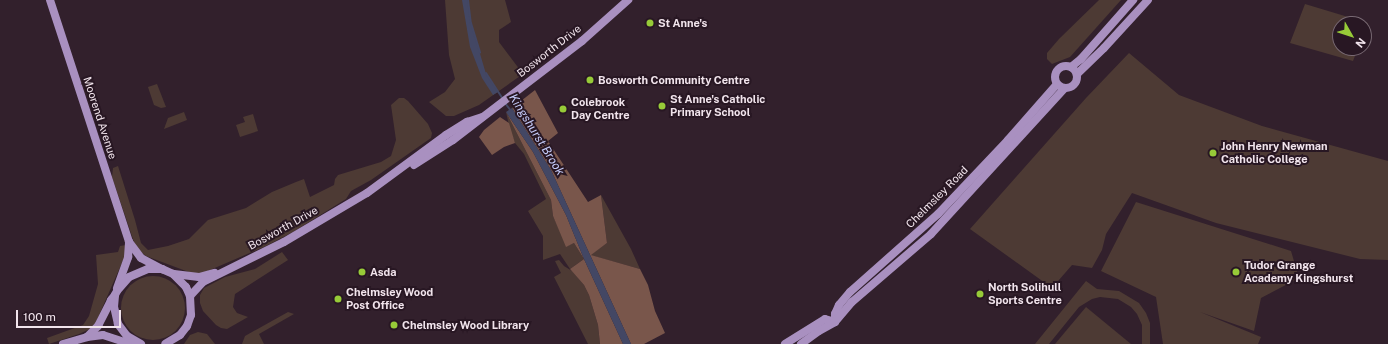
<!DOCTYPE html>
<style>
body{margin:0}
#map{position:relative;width:1388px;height:344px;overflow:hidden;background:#32202c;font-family:"Public Sans",sans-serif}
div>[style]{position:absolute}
.green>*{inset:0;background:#4d3a34}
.round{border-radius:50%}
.forest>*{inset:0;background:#79564b}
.water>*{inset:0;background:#434764}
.stream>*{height:2px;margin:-1px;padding:0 1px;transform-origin:1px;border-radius:1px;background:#434764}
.secondary>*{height:8px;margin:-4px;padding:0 4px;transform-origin:4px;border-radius:4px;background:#a990c0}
.secondary>.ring{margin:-4px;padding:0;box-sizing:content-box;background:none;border:8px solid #a990c0;border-radius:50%}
.dots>*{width:11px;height:11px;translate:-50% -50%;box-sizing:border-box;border:2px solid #281723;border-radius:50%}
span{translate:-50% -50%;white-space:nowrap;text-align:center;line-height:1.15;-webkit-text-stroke:4px #281723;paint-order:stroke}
.poi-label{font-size:11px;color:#f1e4ec;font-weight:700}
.left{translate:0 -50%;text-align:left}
.street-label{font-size:11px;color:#f1e4ec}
.water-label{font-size:12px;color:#c5cbf9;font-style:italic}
.north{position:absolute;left:1332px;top:16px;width:40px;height:40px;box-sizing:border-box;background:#281723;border:1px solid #786973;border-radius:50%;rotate:129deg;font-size:11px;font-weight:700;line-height:16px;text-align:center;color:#f1e4ec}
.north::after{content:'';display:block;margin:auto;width:14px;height:18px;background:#97cb38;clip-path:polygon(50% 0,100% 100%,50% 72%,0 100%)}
.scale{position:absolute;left:16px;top:310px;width:105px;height:18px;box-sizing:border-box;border:2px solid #f1e4ec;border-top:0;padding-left:5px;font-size:12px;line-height:14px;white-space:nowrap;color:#f1e4ec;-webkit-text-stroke:3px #281723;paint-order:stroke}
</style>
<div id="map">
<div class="green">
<i style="clip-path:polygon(445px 0,505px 0,511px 22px,499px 30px,499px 42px,523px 74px,479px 105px,454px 116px,446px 116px,429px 102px,445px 92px,455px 79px,449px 55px)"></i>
<i style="clip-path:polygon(1099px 0,1121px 0,1070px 57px,1052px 64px,1047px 59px,1047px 53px,1059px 39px)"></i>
<i style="clip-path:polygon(1305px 4px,1368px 23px,1364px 33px,1364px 24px,1340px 24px,1340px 48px,1358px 48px,1353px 61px,1290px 43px)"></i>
<i style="clip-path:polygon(1129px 53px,1179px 95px,1262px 126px,1388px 161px,1388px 260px,1360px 259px,1216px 223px,1132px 193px,1106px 234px,1102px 250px,1092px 268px,1072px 265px,1052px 288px,970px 229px,1086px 98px)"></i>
<i style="clip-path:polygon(157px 84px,166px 107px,161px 108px,154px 105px,148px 87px)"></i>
<i style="clip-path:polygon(399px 98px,404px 98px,408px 101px,428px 124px,432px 133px,431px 138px,371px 180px,351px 191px,346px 199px,293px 232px,266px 246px,203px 273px,195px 274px,186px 271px,146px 256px,136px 248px,112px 177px,113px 168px,118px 166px,135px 220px,141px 243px,148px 250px,168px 246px,189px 239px,208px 220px,246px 208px,272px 192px,296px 182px,304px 179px,310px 197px,334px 185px,335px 179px,338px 175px,381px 162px,391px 156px,396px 140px,391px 105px)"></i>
<i style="clip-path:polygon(184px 112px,187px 120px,164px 129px,168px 118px)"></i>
<i style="clip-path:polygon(506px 112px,551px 200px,553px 216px,567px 246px,574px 243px,584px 259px,570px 269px,560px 254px,543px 260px,543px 236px,528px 211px,546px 199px,524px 154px,515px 143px,510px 130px)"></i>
<i style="clip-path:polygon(253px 114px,258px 131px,240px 137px,236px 125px,245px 122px,243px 117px)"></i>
<i style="clip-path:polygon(601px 195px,631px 249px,640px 269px,590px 255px,607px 243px)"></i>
<i style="clip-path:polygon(1136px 202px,1291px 251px,1299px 278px,1261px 298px,1254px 331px,1200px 312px,1261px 337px,1258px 344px,1163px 344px,1156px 297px,1101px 271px)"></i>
<i style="clip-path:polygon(126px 245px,125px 256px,96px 322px,90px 329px,79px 334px,49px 344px,47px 338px,83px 325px,89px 316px,98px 284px,96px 255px,118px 252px,120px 246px)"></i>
<i style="clip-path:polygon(282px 252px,288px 260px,235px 294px,233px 307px,237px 313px,248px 317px,227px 329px,221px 328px,216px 325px,203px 311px,200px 303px,200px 295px,204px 288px,225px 277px,255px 269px)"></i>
<i style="clip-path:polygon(559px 260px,564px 266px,572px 271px,584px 285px,589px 295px,598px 325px,600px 344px,588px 344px,554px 277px,561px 273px,555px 261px)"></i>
<i class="round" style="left:121px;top:276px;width:64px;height:64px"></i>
<i style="clip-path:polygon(1086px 281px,1097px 289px,1119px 291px,1139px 303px,1146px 313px,1150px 323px,1150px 344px,1142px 344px,1142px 325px,1137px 314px,1131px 307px,1118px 299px,1100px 297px,1092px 299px,1079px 307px,1049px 344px,1035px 344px)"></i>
<i style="clip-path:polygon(1086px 307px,1131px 344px,1055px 344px)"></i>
<i style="clip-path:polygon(288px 312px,294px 314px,259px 334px,264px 344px,242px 344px,245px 336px)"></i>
<i style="clip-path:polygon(198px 332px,207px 334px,215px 344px,184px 344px,190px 335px)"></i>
</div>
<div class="forest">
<i style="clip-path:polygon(535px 90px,558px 133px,548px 141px,588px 202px,601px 195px,607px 243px,591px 255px,640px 269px,648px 285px,655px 311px,665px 333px,644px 344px,631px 344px,551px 170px,512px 108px)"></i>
<i style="clip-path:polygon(506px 112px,533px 152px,566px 215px,584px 259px,623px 344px,600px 344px,598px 325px,589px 295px,584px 285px,570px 269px,584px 259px,574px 243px,566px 247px,553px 216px,551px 200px)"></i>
<i style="clip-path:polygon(500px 117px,509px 123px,515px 143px,504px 147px,492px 155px,479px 137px,484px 130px)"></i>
</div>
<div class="water">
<i style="clip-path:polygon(462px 0,468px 0,471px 23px,486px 74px,498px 92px,493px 95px,482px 78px,470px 47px)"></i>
<i style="clip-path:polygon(512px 108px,551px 170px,631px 344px,623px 344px,584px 259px,566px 215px,533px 152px,506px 112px)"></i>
</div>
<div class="stream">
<i style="left:468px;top:0;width:23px;rotate:83deg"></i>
<i style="left:471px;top:23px;width:31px;rotate:73deg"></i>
<i style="left:486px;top:73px;width:31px;rotate:57deg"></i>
<i style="left:505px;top:103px;width:10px;rotate:53deg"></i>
</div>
<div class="secondary">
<i style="left:50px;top:0;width:255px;rotate:71.9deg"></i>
<i style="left:129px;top:242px;width:20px;rotate:53deg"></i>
<i style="left:141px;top:258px;width:24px;rotate:28deg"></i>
<i class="ring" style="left:1055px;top:66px;width:14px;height:14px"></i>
<i style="left:1071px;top:67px;width:13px;rotate:-39deg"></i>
<i style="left:1081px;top:59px;width:79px;rotate:-48.6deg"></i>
<i style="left:1077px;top:74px;width:37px;rotate:-44deg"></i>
<i style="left:1104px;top:48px;width:65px;rotate:-47.5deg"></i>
<i style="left:414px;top:165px;width:46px;rotate:-32.7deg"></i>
<i style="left:453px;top:140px;width:163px;rotate:-37.5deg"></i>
<i style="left:582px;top:41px;width:62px;rotate:-41.7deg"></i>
<i style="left:174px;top:274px;width:25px;rotate:7deg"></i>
<i style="left:199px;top:277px;width:16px;rotate:-15deg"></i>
<i style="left:117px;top:288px;width:33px;rotate:-70deg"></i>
<i style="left:128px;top:257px;width:15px;rotate:-86deg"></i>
<i style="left:190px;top:296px;width:19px;rotate:-47deg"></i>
<i style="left:203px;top:282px;width:90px;rotate:-26.3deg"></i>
<i style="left:284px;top:242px;width:96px;rotate:-30.6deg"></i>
<i style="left:367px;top:193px;width:98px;rotate:-36.3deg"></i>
<i style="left:446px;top:135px;width:25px;rotate:-32deg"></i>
<i style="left:467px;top:122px;width:16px;rotate:-18deg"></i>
<i style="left:87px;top:337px;width:16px;rotate:-45deg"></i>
<i style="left:98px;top:326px;width:29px;rotate:-63deg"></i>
<i style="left:111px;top:300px;width:6px;rotate:-51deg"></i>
<i style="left:63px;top:344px;width:25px;rotate:-16deg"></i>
<i style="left:87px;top:337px;width:16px;rotate:-7deg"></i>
<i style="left:103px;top:335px;width:25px;rotate:18deg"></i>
<i style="left:127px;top:343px;width:9px"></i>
<i style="left:141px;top:344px;width:16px;rotate:-150deg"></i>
<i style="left:127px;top:336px;width:15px;rotate:-127deg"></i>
<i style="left:118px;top:324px;width:17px;rotate:-103deg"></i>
<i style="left:114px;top:307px;width:12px;rotate:-85deg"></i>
<i style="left:115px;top:295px;width:4px;rotate:-63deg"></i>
<i style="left:117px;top:291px;width:18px;rotate:-49deg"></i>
<i style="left:129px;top:277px;width:21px;rotate:-23deg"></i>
<i style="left:148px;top:269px;width:14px"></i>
<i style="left:162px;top:269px;width:12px;rotate:24deg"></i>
<i style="left:173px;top:274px;width:18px;rotate:45deg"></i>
<i style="left:186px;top:287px;width:10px;rotate:66deg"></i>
<i style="left:190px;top:296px;width:19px;rotate:87deg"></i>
<i style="left:191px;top:315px;width:12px;rotate:110deg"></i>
<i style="left:187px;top:326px;width:11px;rotate:128deg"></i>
<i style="left:180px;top:335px;width:17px;rotate:149deg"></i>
<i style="left:785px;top:344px;width:47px;rotate:-32deg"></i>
<i style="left:825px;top:319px;width:10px;rotate:17deg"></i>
<i style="left:835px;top:322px;width:8px;rotate:-90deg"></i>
<i style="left:835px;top:314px;width:10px;rotate:-66deg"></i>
<i style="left:839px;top:305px;width:17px;rotate:-50deg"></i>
<i style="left:850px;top:292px;width:118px;rotate:-41.6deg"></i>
<i style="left:938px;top:214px;width:102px;rotate:-46.6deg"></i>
<i style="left:1008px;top:140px;width:74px;rotate:-48.8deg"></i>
<i style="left:801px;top:344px;width:22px;rotate:-36deg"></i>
<i style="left:819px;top:331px;width:18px;rotate:-29deg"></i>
<i style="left:835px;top:322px;width:26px;rotate:-50deg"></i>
<i style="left:852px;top:302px;width:104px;rotate:-40.7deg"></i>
<i style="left:931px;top:234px;width:197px;rotate:-47.5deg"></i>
</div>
<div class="dots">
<i style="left:650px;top:23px;background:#97cb38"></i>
<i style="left:590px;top:80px;background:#97cb38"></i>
<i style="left:662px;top:106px;background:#97cb38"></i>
<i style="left:563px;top:109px;background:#97cb38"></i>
<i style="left:1213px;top:153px;background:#97cb38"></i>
<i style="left:362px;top:272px;background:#97cb38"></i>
<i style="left:1236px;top:272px;background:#97cb38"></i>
<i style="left:980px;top:294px;background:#97cb38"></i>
<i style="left:338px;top:299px;background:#97cb38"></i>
<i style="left:394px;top:325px;background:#97cb38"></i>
</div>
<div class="poi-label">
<span class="left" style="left:658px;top:23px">St Anne's</span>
<span class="left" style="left:598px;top:80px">Bosworth Community Centre</span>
<span class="left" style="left:670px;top:106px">St Anne's Catholic<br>Primary School</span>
<span class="left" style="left:571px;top:109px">Colebrook<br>Day Centre</span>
<span class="left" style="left:1221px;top:153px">John Henry Newman<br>Catholic College</span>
<span class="left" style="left:1244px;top:272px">Tudor Grange<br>Academy Kingshurst</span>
<span class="left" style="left:370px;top:272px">Asda</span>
<span class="left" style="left:988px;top:294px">North Solihull<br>Sports Centre</span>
<span class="left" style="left:346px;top:299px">Chelmsley Wood<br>Post Office</span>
<span class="left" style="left:402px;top:325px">Chelmsley Wood Library</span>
</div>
<div class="street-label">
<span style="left:549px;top:51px;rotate:-38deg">Bosworth Drive</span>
<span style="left:100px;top:118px;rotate:72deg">Moorend Avenue</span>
<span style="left:937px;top:197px;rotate:-45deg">Chelmsley Road</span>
<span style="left:283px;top:228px;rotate:-29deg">Bosworth Drive</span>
</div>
<div class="water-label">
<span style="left:536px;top:135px;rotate:58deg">Kingshurst Brook</span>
</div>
<div class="north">N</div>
<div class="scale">100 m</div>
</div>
